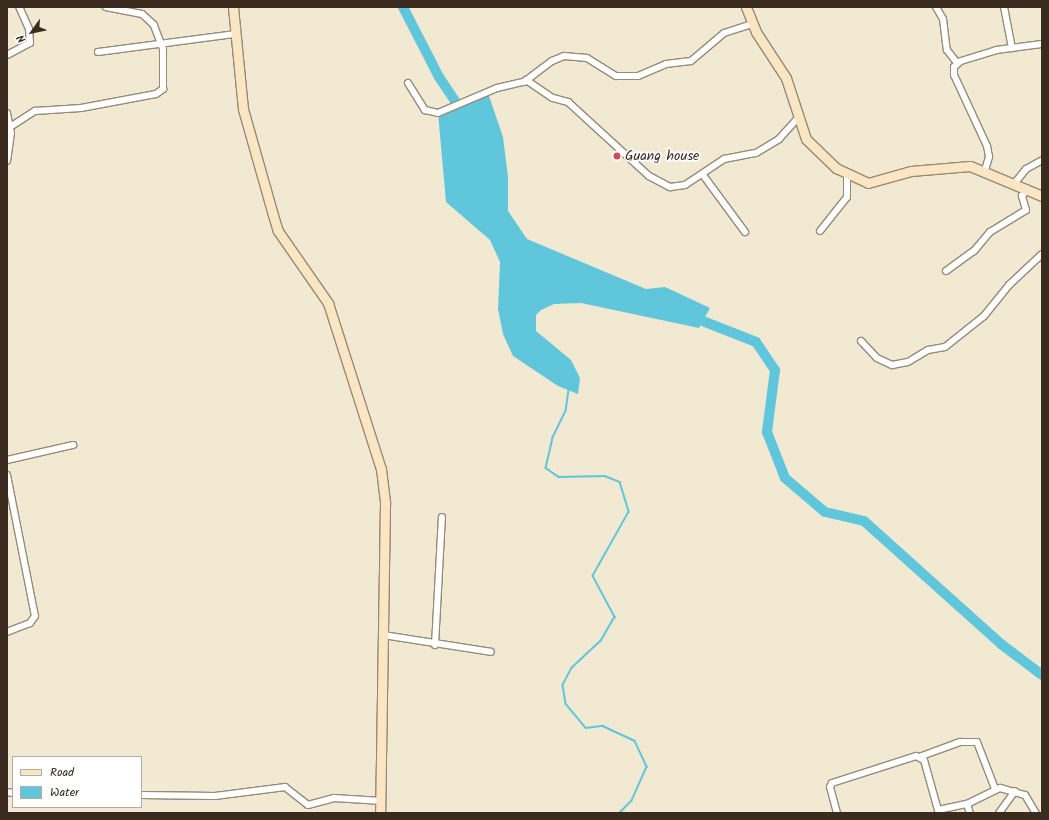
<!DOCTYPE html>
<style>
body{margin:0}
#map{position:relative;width:1049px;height:820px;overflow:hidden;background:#f2e9d2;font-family:Kalam,sans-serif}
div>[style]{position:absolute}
.water>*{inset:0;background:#5fc6dc}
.stream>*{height:1.5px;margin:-0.75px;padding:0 0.75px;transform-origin:0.75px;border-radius:0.75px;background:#5fc6dc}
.river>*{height:10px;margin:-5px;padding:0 5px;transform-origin:5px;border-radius:5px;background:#5fc6dc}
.roads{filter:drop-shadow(1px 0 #968a78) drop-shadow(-1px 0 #968a78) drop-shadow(0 1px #968a78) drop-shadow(0 -1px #968a78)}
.street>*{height:6px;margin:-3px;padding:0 3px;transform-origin:3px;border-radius:3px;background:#fff}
.secondary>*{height:9px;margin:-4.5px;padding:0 4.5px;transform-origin:4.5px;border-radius:4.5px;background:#fbe6c4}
.dots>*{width:11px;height:11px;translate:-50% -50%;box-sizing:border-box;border:2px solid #fff;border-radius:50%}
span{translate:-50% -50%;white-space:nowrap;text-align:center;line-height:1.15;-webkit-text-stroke:3.5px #fff;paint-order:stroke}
.poi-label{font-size:14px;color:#3b2a1e}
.left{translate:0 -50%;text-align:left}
.frame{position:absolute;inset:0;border:8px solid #3b2a1e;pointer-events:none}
.legend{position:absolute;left:12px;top:756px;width:130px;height:52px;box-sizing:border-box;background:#fff;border:1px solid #b1aaa5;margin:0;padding:5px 7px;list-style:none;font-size:12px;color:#3b2a1e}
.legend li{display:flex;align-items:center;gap:8px;height:20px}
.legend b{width:20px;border:1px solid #b1aaa5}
.north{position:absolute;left:12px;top:12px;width:40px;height:40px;-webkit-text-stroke:3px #fff;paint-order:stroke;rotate:237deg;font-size:11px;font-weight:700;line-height:16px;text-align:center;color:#3b2a1e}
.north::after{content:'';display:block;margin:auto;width:14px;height:18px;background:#3b2a1e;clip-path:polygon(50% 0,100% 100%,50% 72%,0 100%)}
</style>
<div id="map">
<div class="water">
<i style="clip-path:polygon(488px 93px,503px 137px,508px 177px,508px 211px,527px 239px,646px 289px,665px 287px,710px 308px,699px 328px,581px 303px,554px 304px,541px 310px,536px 315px,536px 331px,571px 360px,580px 378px,578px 394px,558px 386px,513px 356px,503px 334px,498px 309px,500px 262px,490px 240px,446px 202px,438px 113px)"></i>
</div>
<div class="stream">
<i style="left:569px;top:390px;width:21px;rotate:98deg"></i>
<i style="left:566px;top:411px;width:30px;rotate:116deg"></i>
<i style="left:553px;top:438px;width:31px;rotate:103deg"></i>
<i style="left:546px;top:468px;width:16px;rotate:35deg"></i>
<i style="left:559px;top:477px;width:46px;rotate:-1.2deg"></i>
<i style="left:605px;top:476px;width:16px;rotate:22deg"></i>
<i style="left:620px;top:482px;width:31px;rotate:73deg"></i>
<i style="left:629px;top:512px;width:73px;rotate:119.4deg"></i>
<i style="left:593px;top:576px;width:47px;rotate:61.8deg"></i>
<i style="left:615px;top:617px;width:28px;rotate:120deg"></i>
<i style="left:601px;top:641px;width:40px;rotate:137deg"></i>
<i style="left:572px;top:668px;width:19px;rotate:118deg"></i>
<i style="left:563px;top:685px;width:19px;rotate:81deg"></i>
<i style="left:566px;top:704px;width:31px;rotate:50deg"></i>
<i style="left:586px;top:728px;width:17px;rotate:-7deg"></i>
<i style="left:603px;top:726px;width:35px;rotate:25deg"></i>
<i style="left:635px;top:741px;width:29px;rotate:65deg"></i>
<i style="left:647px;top:767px;width:37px;rotate:114deg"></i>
<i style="left:632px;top:801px;width:17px;rotate:135deg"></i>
</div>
<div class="river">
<i style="left:403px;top:7px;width:79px;rotate:62.8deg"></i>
<i style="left:439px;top:77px;width:43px;rotate:56.3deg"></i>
<i style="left:690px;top:316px;width:71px;rotate:21.5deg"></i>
<i style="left:756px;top:342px;width:34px;rotate:56deg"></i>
<i style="left:775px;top:370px;width:63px;rotate:97.4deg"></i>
<i style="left:767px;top:432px;width:49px;rotate:68.6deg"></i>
<i style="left:785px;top:478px;width:52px;rotate:40.4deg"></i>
<i style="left:825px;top:512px;width:40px;rotate:13deg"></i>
<i style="left:864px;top:521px;width:184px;rotate:41.9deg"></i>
<i style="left:1001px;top:644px;width:51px;rotate:37.1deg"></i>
</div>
<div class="roads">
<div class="street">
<i style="left:936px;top:7px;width:14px;rotate:60deg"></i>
<i style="left:943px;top:19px;width:31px;rotate:83deg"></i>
<i style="left:947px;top:50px;width:16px;rotate:52deg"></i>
<i style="left:1004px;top:7px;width:42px;rotate:79deg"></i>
<i style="left:98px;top:52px;width:137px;rotate:-7.5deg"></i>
<i style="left:7px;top:55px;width:26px;rotate:-28deg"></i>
<i style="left:30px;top:43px;width:14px;rotate:-94deg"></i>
<i style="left:29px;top:29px;width:24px;rotate:-114deg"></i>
<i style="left:526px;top:80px;width:32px;rotate:34deg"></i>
<i style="left:553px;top:98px;width:16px;rotate:15deg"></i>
<i style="left:568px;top:102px;width:110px;rotate:42.4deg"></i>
<i style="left:649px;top:176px;width:24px;rotate:28deg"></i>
<i style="left:670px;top:187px;width:15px;rotate:-8deg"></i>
<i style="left:685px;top:185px;width:47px;rotate:-33.7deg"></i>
<i style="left:724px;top:159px;width:33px;rotate:-11deg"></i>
<i style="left:756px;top:153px;width:27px;rotate:-31deg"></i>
<i style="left:779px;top:139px;width:27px;rotate:-48deg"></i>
<i style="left:408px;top:83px;width:32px;rotate:58deg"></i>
<i style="left:425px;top:110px;width:13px;rotate:13deg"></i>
<i style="left:438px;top:113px;width:64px;rotate:-23deg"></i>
<i style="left:497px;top:88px;width:28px;rotate:-13deg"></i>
<i style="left:524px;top:82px;width:35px;rotate:-37deg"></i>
<i style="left:552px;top:61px;width:13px;rotate:-23deg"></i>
<i style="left:564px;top:56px;width:23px;rotate:5deg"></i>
<i style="left:587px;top:58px;width:34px;rotate:32deg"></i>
<i style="left:616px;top:76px;width:22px"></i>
<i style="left:638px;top:76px;width:30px;rotate:-23deg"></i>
<i style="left:666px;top:64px;width:25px;rotate:-7deg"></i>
<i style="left:691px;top:61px;width:43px;rotate:-40.3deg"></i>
<i style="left:724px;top:33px;width:29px;rotate:-18deg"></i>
<i style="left:7px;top:113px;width:20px;rotate:79deg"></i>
<i style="left:11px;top:133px;width:28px;rotate:98deg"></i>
<i style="left:10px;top:127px;width:30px;rotate:-33deg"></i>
<i style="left:35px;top:111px;width:46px;rotate:-3.7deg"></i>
<i style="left:81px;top:108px;width:76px;rotate:-10.6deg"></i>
<i style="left:156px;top:94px;width:9px;rotate:-36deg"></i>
<i style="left:163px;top:89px;width:40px;rotate:-90deg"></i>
<i style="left:163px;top:49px;width:26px;rotate:-111deg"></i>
<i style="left:154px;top:25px;width:16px;rotate:-137deg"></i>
<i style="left:142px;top:14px;width:37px;rotate:-169deg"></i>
<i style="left:985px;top:170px;width:14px;rotate:-73deg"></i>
<i style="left:989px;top:157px;width:11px;rotate:-100deg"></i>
<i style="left:987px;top:146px;width:78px;rotate:-114.9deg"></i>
<i style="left:954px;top:75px;width:8px;rotate:-90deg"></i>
<i style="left:954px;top:67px;width:9px;rotate:-41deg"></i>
<i style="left:961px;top:61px;width:37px;rotate:-17deg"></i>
<i style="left:996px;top:50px;width:46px;rotate:-7.4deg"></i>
<i style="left:703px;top:175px;width:71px;rotate:53.6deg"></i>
<i style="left:1014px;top:184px;width:19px;rotate:-51deg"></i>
<i style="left:1026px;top:169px;width:18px;rotate:-29deg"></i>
<i style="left:820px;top:231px;width:43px;rotate:-51.5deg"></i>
<i style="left:847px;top:197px;width:22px;rotate:-90deg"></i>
<i style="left:946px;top:271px;width:34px;rotate:-36deg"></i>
<i style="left:974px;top:251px;width:25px;rotate:-50deg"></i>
<i style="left:990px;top:232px;width:42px;rotate:-31.4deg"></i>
<i style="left:1026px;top:210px;width:15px;rotate:-106deg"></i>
<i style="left:1022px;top:196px;width:9px;rotate:-54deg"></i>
<i style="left:861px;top:341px;width:23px;rotate:47deg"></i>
<i style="left:877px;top:358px;width:17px;rotate:25deg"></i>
<i style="left:892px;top:365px;width:16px;rotate:-11deg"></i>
<i style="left:908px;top:362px;width:23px;rotate:-31deg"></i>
<i style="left:928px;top:350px;width:17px;rotate:-10deg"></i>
<i style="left:945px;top:347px;width:50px;rotate:-38.5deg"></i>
<i style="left:984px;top:316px;width:40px;rotate:-51deg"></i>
<i style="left:1009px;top:285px;width:45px;rotate:-43.2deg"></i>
<i style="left:7px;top:460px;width:68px;rotate:-12.8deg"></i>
<i style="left:7px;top:475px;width:144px;rotate:78.8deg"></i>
<i style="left:35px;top:616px;width:9px;rotate:126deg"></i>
<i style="left:30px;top:623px;width:25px;rotate:159deg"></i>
<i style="left:383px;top:635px;width:109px;rotate:8.9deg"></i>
<i style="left:435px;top:645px;width:128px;rotate:-86.9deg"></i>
<i style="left:919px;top:757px;width:44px;rotate:-20.1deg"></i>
<i style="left:960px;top:742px;width:17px"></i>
<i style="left:977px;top:742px;width:50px;rotate:69deg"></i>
<i style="left:7px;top:792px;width:6px;rotate:9deg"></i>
<i style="left:141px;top:795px;width:74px;rotate:0.8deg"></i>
<i style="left:215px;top:796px;width:71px;rotate:-7.3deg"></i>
<i style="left:285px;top:787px;width:29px;rotate:38deg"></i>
<i style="left:308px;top:805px;width:27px;rotate:-15deg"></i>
<i style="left:334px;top:798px;width:48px;rotate:3.6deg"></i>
<i style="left:967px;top:804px;width:9px;rotate:72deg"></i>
<i style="left:837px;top:813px;width:27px;rotate:-105deg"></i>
<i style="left:830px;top:787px;width:4px;rotate:-63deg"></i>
<i style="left:832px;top:783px;width:88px;rotate:-17.8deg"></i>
<i style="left:916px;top:756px;width:9px;rotate:27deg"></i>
<i style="left:924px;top:760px;width:52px;rotate:74.4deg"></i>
<i style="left:938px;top:810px;width:30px;rotate:-12deg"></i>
<i style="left:967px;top:804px;width:37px;rotate:-26deg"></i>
<i style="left:1000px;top:788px;width:26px;rotate:16deg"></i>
<i style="left:1025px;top:795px;width:21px;rotate:59deg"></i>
<i style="left:999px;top:813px;width:27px;rotate:-54deg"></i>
</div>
<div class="secondary">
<i style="left:233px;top:7px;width:102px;rotate:84.4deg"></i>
<i style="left:243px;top:109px;width:110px;rotate:74.2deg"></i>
<i style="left:273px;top:215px;width:17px;rotate:73deg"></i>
<i style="left:278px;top:231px;width:88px;rotate:55.2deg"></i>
<i style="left:328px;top:303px;width:174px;rotate:72.3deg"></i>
<i style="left:381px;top:469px;width:35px;rotate:83deg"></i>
<i style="left:385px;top:504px;width:309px;rotate:90.9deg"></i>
<i style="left:746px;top:7px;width:27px;rotate:68deg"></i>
<i style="left:756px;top:32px;width:55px;rotate:56.9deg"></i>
<i style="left:786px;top:78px;width:64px;rotate:71.8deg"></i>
<i style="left:806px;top:139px;width:42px;rotate:44deg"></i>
<i style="left:836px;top:168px;width:35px;rotate:25deg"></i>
<i style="left:868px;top:183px;width:45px;rotate:-15.6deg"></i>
<i style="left:911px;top:171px;width:59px;rotate:-4.8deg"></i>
<i style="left:970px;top:166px;width:78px;rotate:22.6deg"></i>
</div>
</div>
<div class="dots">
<i style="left:617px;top:156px;background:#d1495b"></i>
</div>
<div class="poi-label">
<span class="left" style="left:625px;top:156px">Guang house</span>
</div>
<div class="frame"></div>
<ul class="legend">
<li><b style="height:5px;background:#fbe6c4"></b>Road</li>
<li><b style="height:11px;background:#5fc6dc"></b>Water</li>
</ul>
<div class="north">N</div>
</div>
